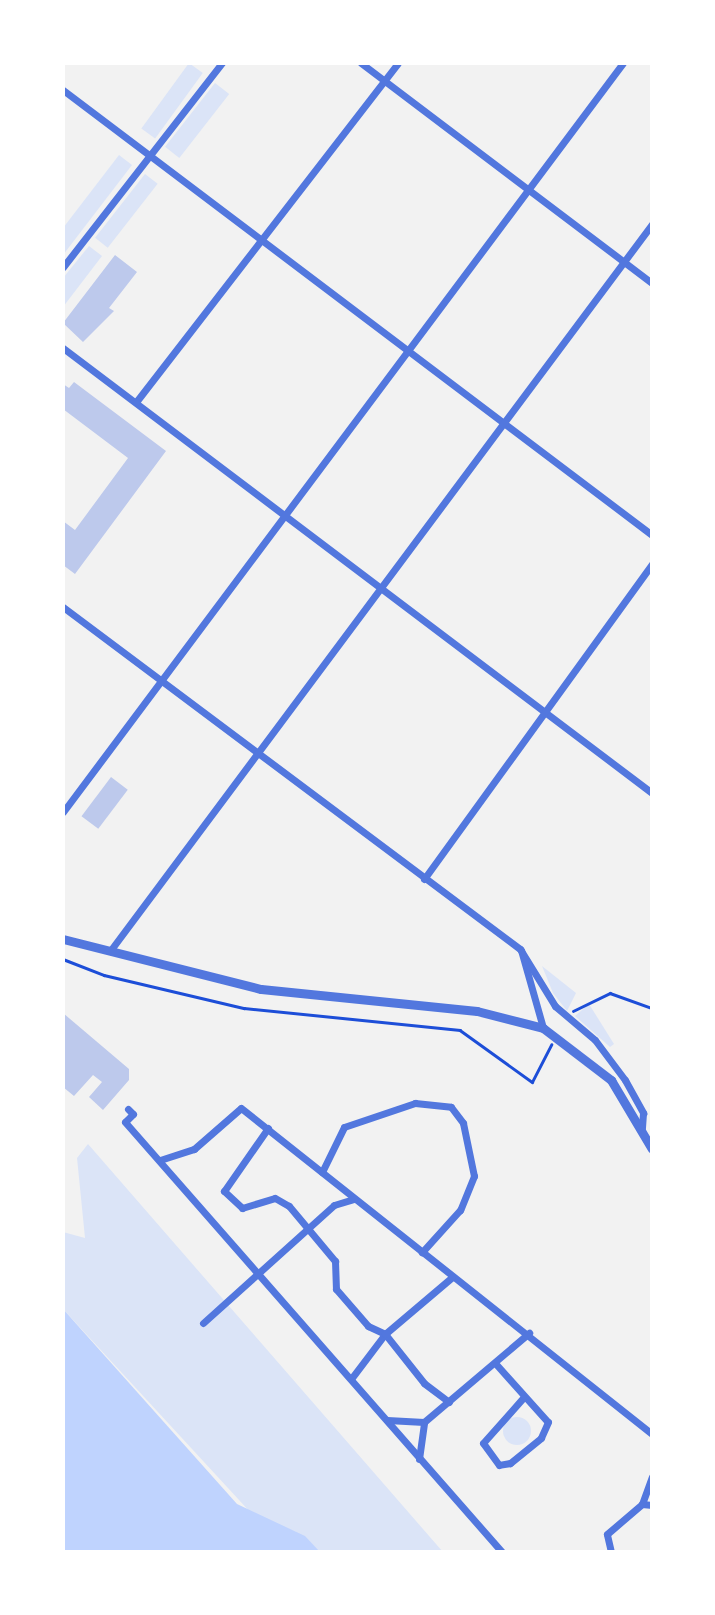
<!DOCTYPE html>
<style>
body{margin:0}
#map{position:relative;width:715px;height:1615px;overflow:hidden;background:#f2f2f2;font-family:Karla,sans-serif}
div>[style]{position:absolute}
.green>*{inset:0;background:#dbe4f7;transform-origin:0 0}
.round{border-radius:50%}
.water>*{inset:0;background:#bfd3fe}
.building>*{inset:0;background:#bdc9ec;transform-origin:0 0}
.path>*{height:2.5px;margin:-1.25px;padding:0 1.25px;transform-origin:1.25px;border-radius:1.25px;background:#1d4ed8}
.minor>*{height:7px;margin:-3.5px;padding:0 3.5px;transform-origin:3.5px;border-radius:3.5px;background:#5277de}
.tertiary>*{height:9px;margin:-4.5px;padding:0 4.5px;transform-origin:4.5px;border-radius:4.5px;background:#5277de}
span{translate:-50% -50%;white-space:nowrap;text-align:center;line-height:1.15;-webkit-text-stroke:5px #fff;paint-order:stroke}
.frame{position:absolute;inset:0;border:65px solid #fff;pointer-events:none}
</style>
<div id="map">
<div class="green">
<i style="left:189px;top:63px;width:17px;height:81px;rotate:36deg"></i>
<i style="left:215px;top:83px;width:18px;height:81px;rotate:38deg"></i>
<i style="clip-path:polygon(119px 155px,132px 165px,63px 255px,63px 228px)"></i>
<i style="left:145px;top:174px;width:16px;height:81px;rotate:38deg"></i>
<i style="clip-path:polygon(89px 246px,102px 256px,63px 307px,63px 278px)"></i>
<i style="clip-path:polygon(542px 966px,576px 993px,567px 1011px,553px 993px)"></i>
<i style="clip-path:polygon(589px 1004px,614px 1044px,610px 1047px,575px 1016px)"></i>
<i style="clip-path:polygon(88px 1144px,443px 1552px,320px 1552px,296px 1532px,251px 1513px,63px 1309px,63px 1232px,85px 1238px,77px 1158px)"></i>
<i class="round" style="left:503px;top:1417px;width:28px;height:28px"></i>
</div>
<div class="water">
<i style="clip-path:polygon(63px 1309px,237px 1504px,305px 1536px,320px 1552px,63px 1552px)"></i>
</div>
<div class="building">
<i style="clip-path:polygon(115px 255px,137px 272px,109px 308px,114px 311px,83px 342px,63px 323px)"></i>
<i style="clip-path:polygon(74px 382px,166px 451px,75px 574px,63px 565px,63px 521px,75px 530px,128px 458px,63px 409px,63px 384px,69px 388px)"></i>
<i style="left:111px;top:777px;width:21px;height:49px;rotate:37deg"></i>
<i style="clip-path:polygon(63px 1013px,129px 1069px,129px 1080px,103px 1110px,89px 1097px,102px 1082px,93px 1075px,74px 1096px,63px 1087px)"></i>
</div>
<div class="path">
<i style="left:63px;top:959px;width:44px;rotate:21.3deg"></i>
<i style="left:104px;top:975px;width:144px;rotate:13.3deg"></i>
<i style="left:244px;top:1008px;width:217px;rotate:5.8deg"></i>
<i style="left:460px;top:1030px;width:89px;rotate:35.8deg"></i>
<i style="left:532px;top:1082px;width:42px;rotate:-62.8deg"></i>
<i style="left:573px;top:1011px;width:41px;rotate:-25.9deg"></i>
<i style="left:610px;top:993px;width:45px;rotate:19.7deg"></i>
</div>
<div class="minor">
<i style="left:361px;top:63px;width:365px;rotate:37.1deg"></i>
<i style="left:63px;top:90px;width:738px;rotate:37.07deg"></i>
<i style="left:63px;top:267px;width:259px;rotate:-52.1deg"></i>
<i style="left:63px;top:348px;width:738px;rotate:37.07deg"></i>
<i style="left:136px;top:402px;width:428px;rotate:-52.3deg"></i>
<i style="left:63px;top:607px;width:571px;rotate:36.81deg"></i>
<i style="left:520px;top:949px;width:67px;rotate:58.4deg"></i>
<i style="left:555px;top:1006px;width:52px;rotate:40.4deg"></i>
<i style="left:595px;top:1040px;width:50px;rotate:53.1deg"></i>
<i style="left:625px;top:1080px;width:38px;rotate:61deg"></i>
<i style="left:643px;top:1113px;width:15px;rotate:94deg"></i>
<i style="left:63px;top:812px;width:935px;rotate:-53.22deg"></i>
<i style="left:424px;top:879px;width:389px;rotate:-54.1deg"></i>
<i style="left:521px;top:950px;width:81px;rotate:74.2deg"></i>
<i style="left:110px;top:951px;width:907px;rotate:-53.29deg"></i>
<i style="left:128px;top:1109px;width:7px;rotate:45deg"></i>
<i style="left:133px;top:1114px;width:11px;rotate:135deg"></i>
<i style="left:125px;top:1122px;width:572px;rotate:48.76deg"></i>
<i style="left:268px;top:1128px;width:77px;rotate:124.9deg"></i>
<i style="left:224px;top:1191px;width:25px;rotate:43deg"></i>
<i style="left:242px;top:1208px;width:34px;rotate:-17deg"></i>
<i style="left:275px;top:1198px;width:16px;rotate:30deg"></i>
<i style="left:289px;top:1206px;width:72px;rotate:50.1deg"></i>
<i style="left:335px;top:1261px;width:28px;rotate:88deg"></i>
<i style="left:336px;top:1289px;width:49px;rotate:49.1deg"></i>
<i style="left:368px;top:1326px;width:19px;rotate:25deg"></i>
<i style="left:385px;top:1334px;width:56px;rotate:127.1deg"></i>
<i style="left:160px;top:1160px;width:36px;rotate:-18deg"></i>
<i style="left:194px;top:1149px;width:62px;rotate:-41.1deg"></i>
<i style="left:241px;top:1108px;width:525px;rotate:38.42deg"></i>
<i style="left:322px;top:1172px;width:50px;rotate:-63.9deg"></i>
<i style="left:344px;top:1127px;width:75px;rotate:-18.7deg"></i>
<i style="left:415px;top:1103px;width:36px;rotate:6deg"></i>
<i style="left:451px;top:1107px;width:20px;rotate:53deg"></i>
<i style="left:463px;top:1123px;width:54px;rotate:78.3deg"></i>
<i style="left:474px;top:1176px;width:37px;rotate:112deg"></i>
<i style="left:460px;top:1210px;width:57px;rotate:132.1deg"></i>
<i style="left:203px;top:1323px;width:176px;rotate:-42deg"></i>
<i style="left:334px;top:1205px;width:21px;rotate:-17deg"></i>
<i style="left:495px;top:1363px;width:79px;rotate:48.1deg"></i>
<i style="left:548px;top:1422px;width:17px;rotate:114deg"></i>
<i style="left:541px;top:1438px;width:40px;rotate:141deg"></i>
<i style="left:510px;top:1463px;width:11px;rotate:170deg"></i>
<i style="left:499px;top:1465px;width:27px;rotate:-126deg"></i>
<i style="left:483px;top:1443px;width:60px;rotate:-48.4deg"></i>
<i style="left:449px;top:1402px;width:31px;rotate:-143deg"></i>
<i style="left:424px;top:1383px;width:63px;rotate:-128.5deg"></i>
<i style="left:385px;top:1334px;width:87px;rotate:-40.3deg"></i>
<i style="left:387px;top:1420px;width:37px;rotate:3deg"></i>
<i style="left:419px;top:1459px;width:37px;rotate:-82deg"></i>
<i style="left:424px;top:1422px;width:138px;rotate:-40.3deg"></i>
<i style="left:642px;top:1504px;width:10px;rotate:6deg"></i>
<i style="left:611px;top:1552px;width:18px;rotate:-103deg"></i>
<i style="left:607px;top:1534px;width:46px;rotate:-40.6deg"></i>
<i style="left:642px;top:1504px;width:29px;rotate:-70deg"></i>
</div>
<div class="tertiary">
<i style="left:63px;top:939px;width:204px;rotate:14.2deg"></i>
<i style="left:261px;top:989px;width:217px;rotate:5.8deg"></i>
<i style="left:477px;top:1011px;width:68px;rotate:14.4deg"></i>
<i style="left:543px;top:1028px;width:86px;rotate:37.4deg"></i>
<i style="left:611px;top:1080px;width:80px;rotate:59.3deg"></i>
</div>
<div class="frame"></div>
</div>
